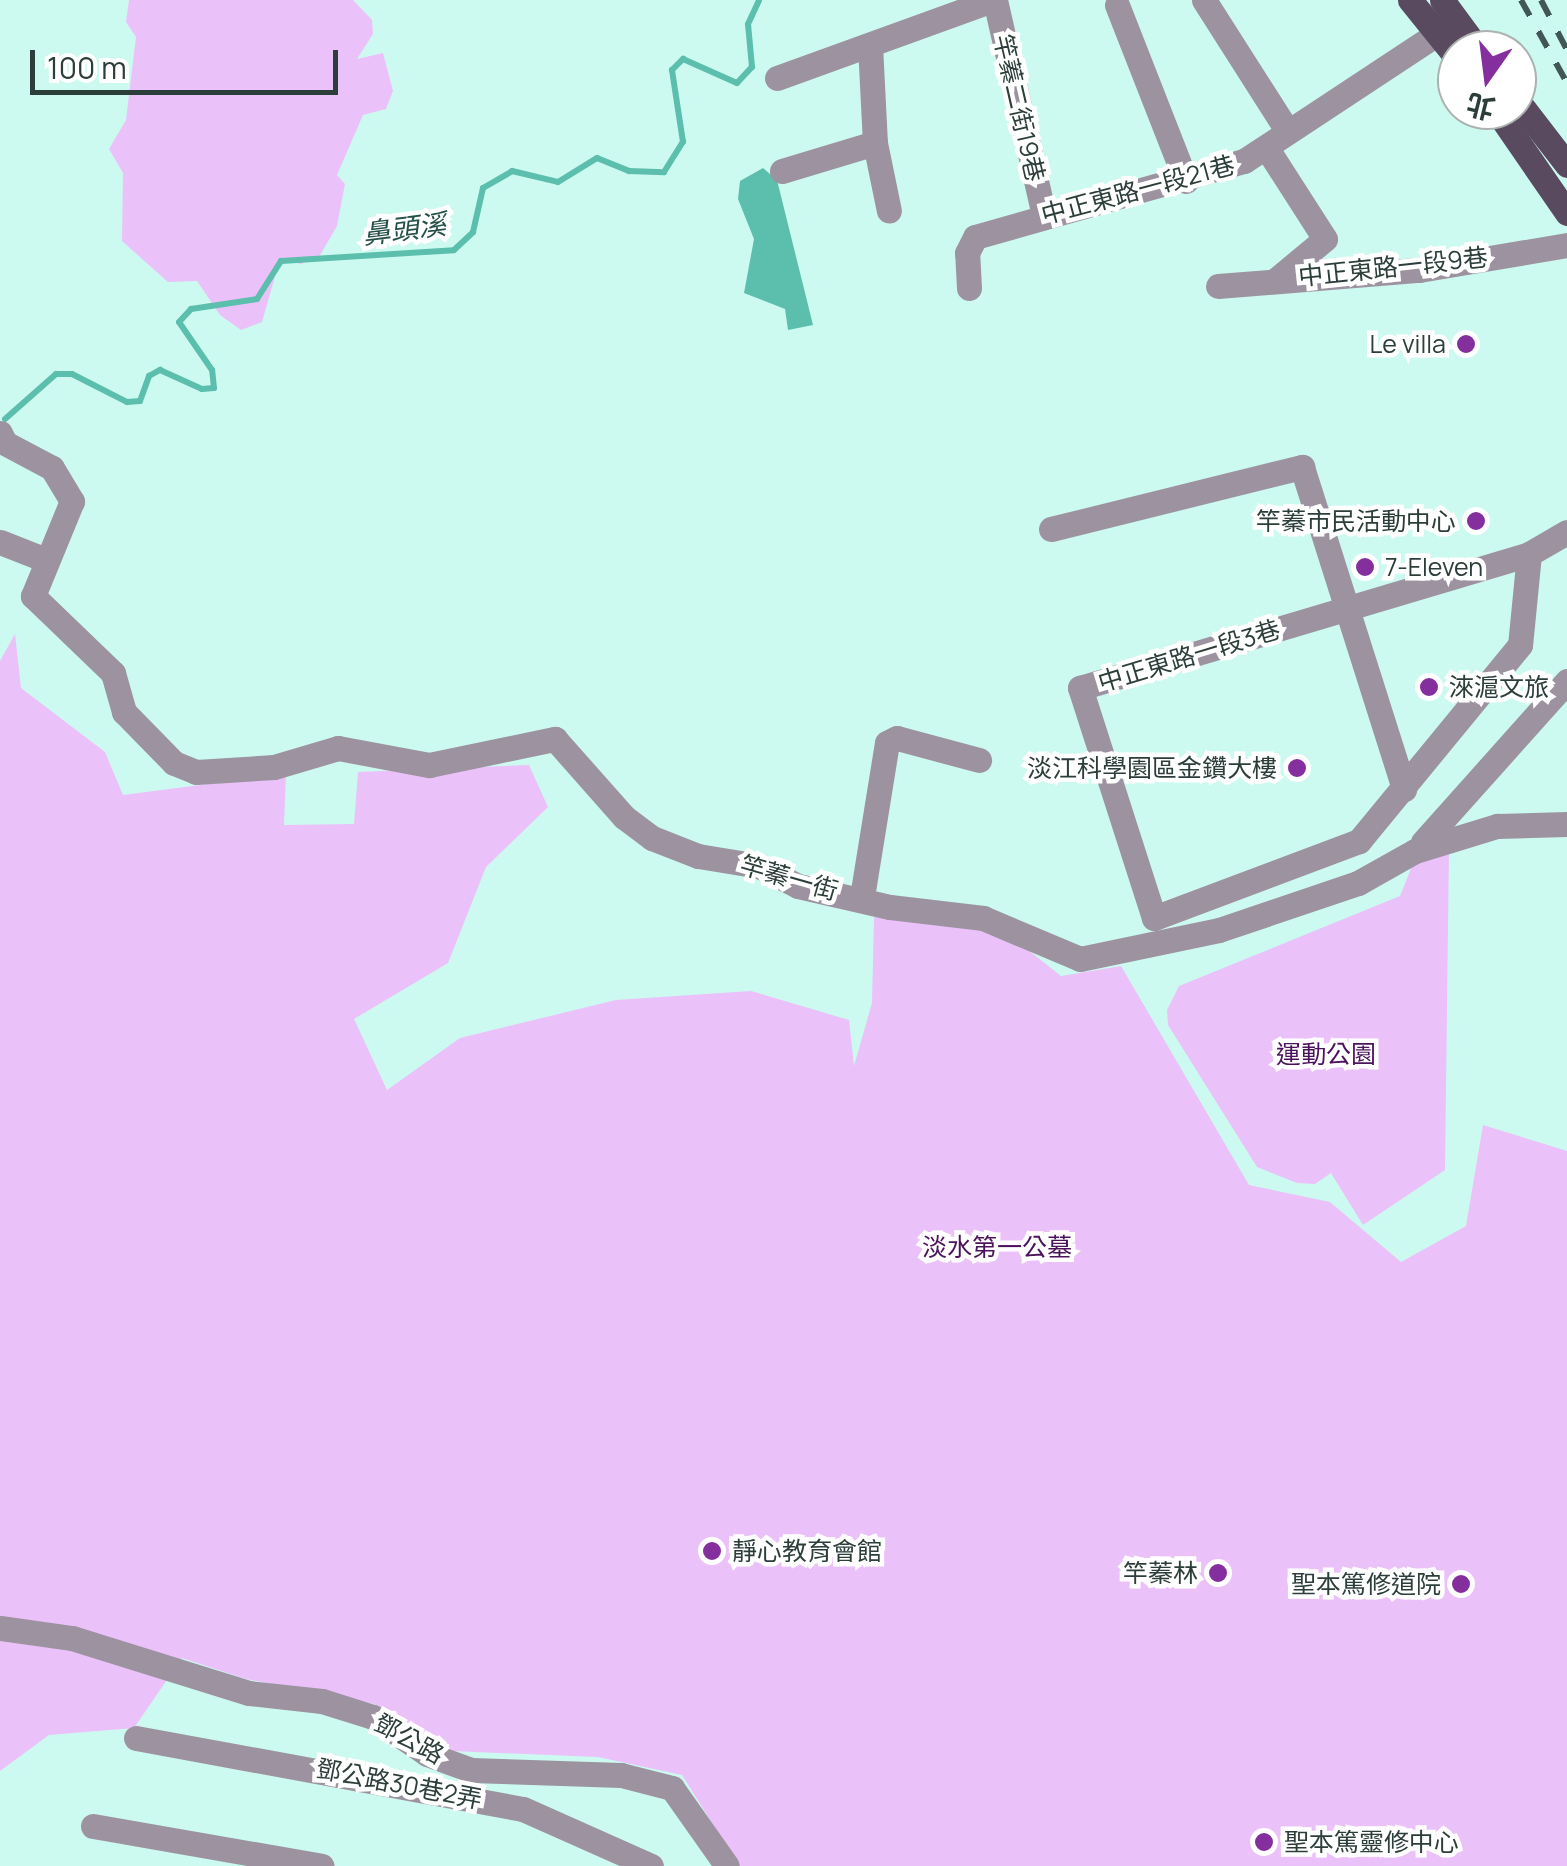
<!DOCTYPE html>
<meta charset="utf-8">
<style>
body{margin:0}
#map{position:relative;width:1567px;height:1866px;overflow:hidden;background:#cdfaf0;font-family:Manrope,"Noto Sans TC",sans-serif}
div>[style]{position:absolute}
.green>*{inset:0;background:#ebc1f9}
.water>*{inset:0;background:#5cbeac}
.stream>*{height:6px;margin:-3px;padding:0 3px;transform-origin:3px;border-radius:3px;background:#5cbeac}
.minor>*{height:25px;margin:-12.5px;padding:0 12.5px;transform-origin:12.5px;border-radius:12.5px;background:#9d93a0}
.major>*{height:25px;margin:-12.5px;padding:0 12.5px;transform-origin:12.5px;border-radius:12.5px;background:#5a4a60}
.rail>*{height:6px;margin-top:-3px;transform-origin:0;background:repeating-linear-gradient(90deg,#425753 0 18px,transparent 0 36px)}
.dots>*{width:28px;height:28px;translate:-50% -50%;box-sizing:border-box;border:5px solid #fff;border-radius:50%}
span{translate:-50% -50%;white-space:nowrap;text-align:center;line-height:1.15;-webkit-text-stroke:9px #fff;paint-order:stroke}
.street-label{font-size:25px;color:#2c3e3a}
.poi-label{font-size:25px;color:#2c3e3a}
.right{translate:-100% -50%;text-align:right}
.left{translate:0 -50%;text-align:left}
.park-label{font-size:25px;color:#4b135b}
.water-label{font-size:28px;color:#245047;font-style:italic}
.north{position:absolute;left:1437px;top:30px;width:100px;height:100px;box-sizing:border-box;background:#fff;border:2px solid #abb2b0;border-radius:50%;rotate:194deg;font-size:28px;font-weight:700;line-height:40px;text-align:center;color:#2c3e3a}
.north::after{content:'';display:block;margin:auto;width:35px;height:45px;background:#842f9d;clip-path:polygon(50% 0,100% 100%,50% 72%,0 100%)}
.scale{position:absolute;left:30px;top:50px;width:308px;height:45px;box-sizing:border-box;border:5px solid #2c3e3a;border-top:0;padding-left:12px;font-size:30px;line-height:35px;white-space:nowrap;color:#2c3e3a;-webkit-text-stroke:8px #fff;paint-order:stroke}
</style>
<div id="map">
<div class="green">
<i style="clip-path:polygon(129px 0,353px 0,372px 20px,373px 34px,357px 59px,383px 53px,393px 91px,386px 109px,363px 115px,337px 175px,345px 184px,337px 226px,319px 257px,301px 264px,280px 259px,262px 322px,241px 330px,220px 315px,197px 281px,168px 282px,122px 241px,123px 173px,109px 149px,126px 120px,136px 37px,126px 22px)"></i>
<i style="clip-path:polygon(15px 634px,21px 688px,105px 752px,123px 795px,286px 774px,284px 825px,354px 824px,358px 772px,529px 765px,548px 807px,486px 867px,448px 963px,354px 1019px,387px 1090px,460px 1038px,616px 1000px,751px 991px,849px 1020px,854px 1066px,872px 1003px,874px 917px,961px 923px,1018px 942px,1061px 976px,1121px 966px,1249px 1185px,1330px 1202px,1401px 1262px,1466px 1226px,1483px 1125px,1567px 1151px,1567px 1866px,739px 1866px,682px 1775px,598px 1757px,452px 1751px,374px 1704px,246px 1679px,182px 1658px,134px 1728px,49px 1735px,0 1771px,0 661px)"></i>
<i style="clip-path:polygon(1449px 848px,1445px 1170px,1363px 1225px,1331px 1173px,1315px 1184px,1297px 1183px,1257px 1167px,1168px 1025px,1167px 1010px,1179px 986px,1400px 896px,1412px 866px)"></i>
</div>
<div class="water">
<i style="clip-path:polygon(763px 168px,777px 180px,813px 325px,788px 330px,785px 309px,744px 293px,754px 239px,738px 199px,740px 181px)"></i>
</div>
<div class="stream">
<i style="left:5px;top:419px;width:68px;rotate:-41.4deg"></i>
<i style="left:56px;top:374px;width:16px"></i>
<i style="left:72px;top:374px;width:62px;rotate:27deg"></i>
<i style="left:127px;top:402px;width:13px;rotate:-4deg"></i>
<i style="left:140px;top:401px;width:27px;rotate:-70deg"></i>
<i style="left:149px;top:376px;width:13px;rotate:-29deg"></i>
<i style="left:160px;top:370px;width:46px;rotate:24.3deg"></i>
<i style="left:202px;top:389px;width:12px;rotate:-5deg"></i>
<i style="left:214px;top:388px;width:18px;rotate:-96deg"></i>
<i style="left:212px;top:370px;width:58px;rotate:-124.5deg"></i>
<i style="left:179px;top:322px;width:18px;rotate:-47deg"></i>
<i style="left:191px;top:309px;width:67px;rotate:-8.6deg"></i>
<i style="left:257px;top:299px;width:45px;rotate:-57.7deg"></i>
<i style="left:281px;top:261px;width:173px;rotate:-3.6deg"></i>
<i style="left:454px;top:250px;width:26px;rotate:-43deg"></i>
<i style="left:473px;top:232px;width:45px;rotate:-77.2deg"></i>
<i style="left:483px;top:188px;width:34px;rotate:-30deg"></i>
<i style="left:512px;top:171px;width:47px;rotate:13.4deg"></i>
<i style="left:558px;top:182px;width:46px;rotate:-31.6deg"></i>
<i style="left:597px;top:158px;width:35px;rotate:22deg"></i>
<i style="left:629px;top:171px;width:35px;rotate:2deg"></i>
<i style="left:664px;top:172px;width:36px;rotate:-58deg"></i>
<i style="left:683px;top:142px;width:73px;rotate:-98.7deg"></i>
<i style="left:672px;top:70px;width:16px;rotate:-45deg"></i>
<i style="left:683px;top:59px;width:59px;rotate:24deg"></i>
<i style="left:737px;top:83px;width:22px;rotate:-47deg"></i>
<i style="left:752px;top:67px;width:43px;rotate:-95.3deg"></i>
<i style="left:748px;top:24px;width:26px;rotate:-65deg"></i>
</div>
<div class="minor">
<i style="left:995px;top:0;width:221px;rotate:77.2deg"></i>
<i style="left:1204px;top:0;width:156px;rotate:57.5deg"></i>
<i style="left:1117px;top:5px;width:189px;rotate:68.6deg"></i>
<i style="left:870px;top:45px;width:98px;rotate:87.1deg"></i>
<i style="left:875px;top:143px;width:69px;rotate:78.4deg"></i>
<i style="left:777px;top:78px;width:229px;rotate:-19.9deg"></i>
<i style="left:1266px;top:147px;width:109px;rotate:57.3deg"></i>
<i style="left:1325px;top:239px;width:62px;rotate:140.2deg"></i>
<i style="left:782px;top:171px;width:97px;rotate:-16.8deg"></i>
<i style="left:1218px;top:286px;width:202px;rotate:-4.6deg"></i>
<i style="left:1419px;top:270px;width:150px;rotate:-9.6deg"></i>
<i style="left:969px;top:288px;width:35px;rotate:-93deg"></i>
<i style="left:967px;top:253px;width:18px;rotate:-63deg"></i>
<i style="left:975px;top:237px;width:280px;rotate:-15.8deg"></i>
<i style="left:1244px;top:161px;width:232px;rotate:-33.4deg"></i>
<i style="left:0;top:433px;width:11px;rotate:63deg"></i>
<i style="left:5px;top:443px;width:53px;rotate:28deg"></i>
<i style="left:52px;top:468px;width:39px;rotate:59deg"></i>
<i style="left:72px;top:501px;width:103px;rotate:112.3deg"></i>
<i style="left:33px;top:596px;width:111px;rotate:43.9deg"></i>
<i style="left:113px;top:673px;width:41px;rotate:74.2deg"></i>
<i style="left:124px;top:712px;width:71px;rotate:45.6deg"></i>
<i style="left:174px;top:763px;width:24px;rotate:22deg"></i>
<i style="left:196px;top:772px;width:78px;rotate:-3.7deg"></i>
<i style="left:274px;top:767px;width:67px;rotate:-16.5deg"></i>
<i style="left:338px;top:748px;width:93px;rotate:10.6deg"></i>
<i style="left:429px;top:765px;width:129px;rotate:-11.7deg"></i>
<i style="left:555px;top:739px;width:104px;rotate:48.5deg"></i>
<i style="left:624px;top:817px;width:35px;rotate:37deg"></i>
<i style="left:652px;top:838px;width:49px;rotate:21.4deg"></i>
<i style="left:698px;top:856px;width:62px;rotate:9.3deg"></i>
<i style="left:759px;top:866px;width:44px;rotate:27.1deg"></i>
<i style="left:798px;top:886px;width:94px;rotate:12.9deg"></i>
<i style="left:890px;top:907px;width:94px;rotate:6.7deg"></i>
<i style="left:983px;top:918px;width:105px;rotate:22.9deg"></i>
<i style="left:1080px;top:959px;width:142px;rotate:-11.8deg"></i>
<i style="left:1219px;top:930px;width:147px;rotate:-18.7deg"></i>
<i style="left:1358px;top:883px;width:65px;rotate:-29.3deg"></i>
<i style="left:1415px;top:851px;width:86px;rotate:-17deg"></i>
<i style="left:1497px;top:826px;width:70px;rotate:-1.6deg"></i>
<i style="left:1051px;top:529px;width:259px;rotate:-13.9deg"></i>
<i style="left:1302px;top:467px;width:338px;rotate:72.4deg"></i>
<i style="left:0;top:542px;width:49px;rotate:21.4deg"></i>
<i style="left:1529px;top:554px;width:91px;rotate:95.6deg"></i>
<i style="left:1520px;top:645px;width:254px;rotate:129.4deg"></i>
<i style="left:1359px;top:841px;width:219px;rotate:159.4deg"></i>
<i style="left:1154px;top:918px;width:242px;rotate:-107.8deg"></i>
<i style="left:1080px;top:688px;width:469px;rotate:-16.6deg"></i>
<i style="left:1529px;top:554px;width:44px;rotate:-30.1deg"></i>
<i style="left:1423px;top:842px;width:216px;rotate:-48.2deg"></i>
<i style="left:862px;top:897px;width:156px;rotate:-80.8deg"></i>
<i style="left:887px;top:743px;width:11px;rotate:-27deg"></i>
<i style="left:897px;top:738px;width:85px;rotate:15deg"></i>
<i style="left:0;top:1628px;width:73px;rotate:7.9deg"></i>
<i style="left:72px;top:1638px;width:185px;rotate:17.3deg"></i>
<i style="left:249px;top:1693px;width:73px;rotate:6.3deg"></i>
<i style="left:322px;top:1701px;width:53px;rotate:17.4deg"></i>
<i style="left:373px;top:1717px;width:65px;rotate:34.4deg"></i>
<i style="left:427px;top:1754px;width:47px;rotate:20deg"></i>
<i style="left:471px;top:1770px;width:150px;rotate:1.9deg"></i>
<i style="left:621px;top:1775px;width:53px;rotate:14.3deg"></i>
<i style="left:672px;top:1788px;width:95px;rotate:54.8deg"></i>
<i style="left:136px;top:1738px;width:393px;rotate:10.4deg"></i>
<i style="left:523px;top:1809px;width:140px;rotate:24deg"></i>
<i style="left:93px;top:1826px;width:232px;rotate:9.9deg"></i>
</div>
<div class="major">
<i style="left:1410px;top:0;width:75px;rotate:51deg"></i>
<i style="left:1442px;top:0;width:62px;rotate:53.5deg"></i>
<i style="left:1517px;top:100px;width:82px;rotate:52.4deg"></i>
<i style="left:1496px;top:110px;width:125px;rotate:55.4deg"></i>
</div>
<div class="rail">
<i style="left:1521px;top:0;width:95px;rotate:61deg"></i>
<i style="left:1541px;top:0;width:56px;rotate:62.5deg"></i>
</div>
<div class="dots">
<i style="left:1466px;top:344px;background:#842f9d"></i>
<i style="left:1476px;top:521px;background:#842f9d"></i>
<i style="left:1365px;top:567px;background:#842f9d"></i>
<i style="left:1429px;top:687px;background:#842f9d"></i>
<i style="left:1297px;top:768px;background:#842f9d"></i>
<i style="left:712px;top:1551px;background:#842f9d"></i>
<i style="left:1218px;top:1573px;background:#842f9d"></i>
<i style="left:1461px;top:1584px;background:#842f9d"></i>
<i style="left:1264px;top:1842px;background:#842f9d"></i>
</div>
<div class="street-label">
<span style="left:1019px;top:108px;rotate:77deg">竿蓁二街19巷</span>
<span style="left:1138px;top:190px;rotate:-15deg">中正東路一段21巷</span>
<span style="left:1393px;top:267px;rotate:-6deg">中正東路一段9巷</span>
<span style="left:1189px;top:656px;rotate:-17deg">中正東路一段3巷</span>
<span style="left:789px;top:878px;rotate:16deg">竿蓁一街</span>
<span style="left:409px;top:1739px;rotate:29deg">鄧公路</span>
<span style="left:399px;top:1784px;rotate:11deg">鄧公路30巷2弄</span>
</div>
<div class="poi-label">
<span class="right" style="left:1446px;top:344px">Le villa</span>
<span class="right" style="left:1456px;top:521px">竿蓁市民活動中心</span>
<span class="left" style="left:1385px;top:567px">7-Eleven</span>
<span class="left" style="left:1449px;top:687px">淶滬文旅</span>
<span class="right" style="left:1277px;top:768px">淡江科學園區金鑽大樓</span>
<span class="left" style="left:732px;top:1551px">靜心教育會館</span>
<span class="right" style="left:1198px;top:1573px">竿蓁林</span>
<span class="right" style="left:1441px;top:1584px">聖本篤修道院</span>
<span class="left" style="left:1284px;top:1842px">聖本篤靈修中心</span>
</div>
<div class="park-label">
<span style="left:1326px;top:1054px">運動公園</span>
<span style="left:997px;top:1247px">淡水第一公墓</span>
</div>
<div class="water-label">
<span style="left:404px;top:228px;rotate:-7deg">鼻頭溪</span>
</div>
<div class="north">北</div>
<div class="scale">100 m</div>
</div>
